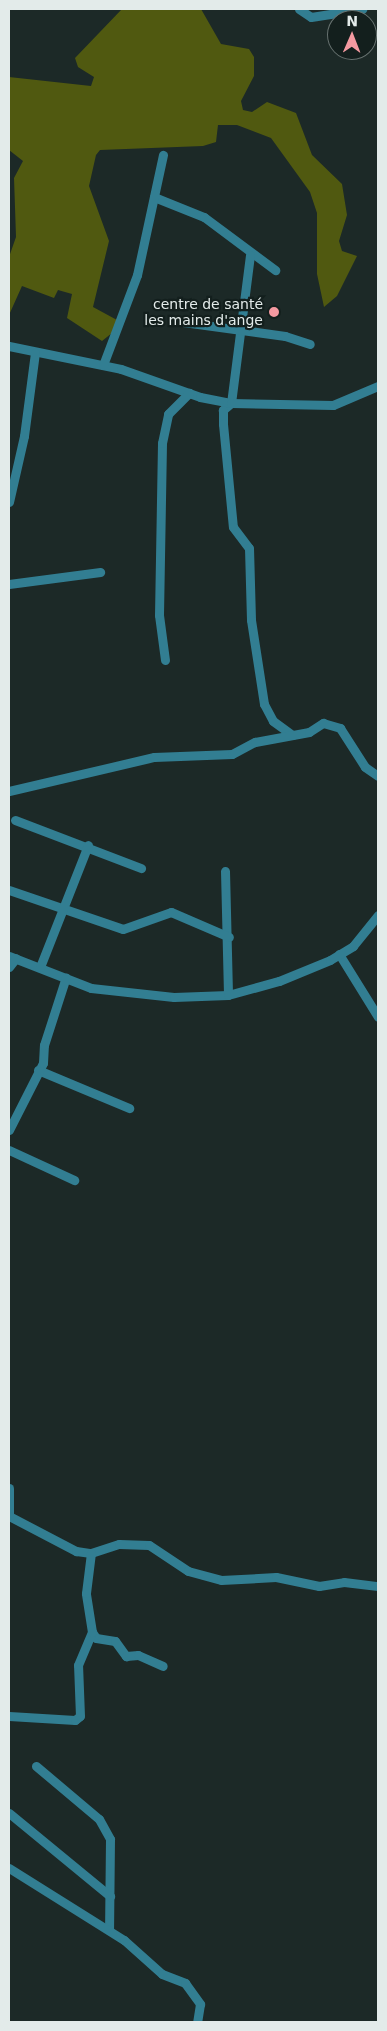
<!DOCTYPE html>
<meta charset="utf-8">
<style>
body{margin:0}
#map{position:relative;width:387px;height:2031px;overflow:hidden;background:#1c2927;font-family:"DejaVu Sans",sans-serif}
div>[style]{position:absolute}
.forest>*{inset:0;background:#505910}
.street>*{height:9px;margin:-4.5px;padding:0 4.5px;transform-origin:4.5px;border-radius:4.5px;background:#327e92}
.dots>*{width:14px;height:14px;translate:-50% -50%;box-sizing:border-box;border:2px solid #131f1d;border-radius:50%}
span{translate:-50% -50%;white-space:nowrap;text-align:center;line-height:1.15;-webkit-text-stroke:4.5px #131f1d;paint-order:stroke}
.poi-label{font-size:14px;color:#e3ebea}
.right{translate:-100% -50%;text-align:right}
.frame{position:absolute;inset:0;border:10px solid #e3ebea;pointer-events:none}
.north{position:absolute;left:327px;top:10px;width:50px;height:50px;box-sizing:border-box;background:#131f1d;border:1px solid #66716f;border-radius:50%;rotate:1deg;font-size:14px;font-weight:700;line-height:20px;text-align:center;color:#e3ebea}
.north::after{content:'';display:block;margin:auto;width:18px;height:22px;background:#f49aa1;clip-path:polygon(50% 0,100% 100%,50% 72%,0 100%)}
</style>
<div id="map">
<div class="forest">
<i style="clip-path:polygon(122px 9px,201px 9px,221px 44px,249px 49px,254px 57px,254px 76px,241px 101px,243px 110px,252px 112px,267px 102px,296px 113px,312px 155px,342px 184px,347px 215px,339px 241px,342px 251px,357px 256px,337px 296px,324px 307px,317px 274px,317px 213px,310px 192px,271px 138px,237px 125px,218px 125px,216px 142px,203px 146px,100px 150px,96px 155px,89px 186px,109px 241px,93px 307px,117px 320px,117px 329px,102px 341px,67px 318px,72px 294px,58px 290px,54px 298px,22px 286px,9px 315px,9px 257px,16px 237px,14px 178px,23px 161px,9px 150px,9px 77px,91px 86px,94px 77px,78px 67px,75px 58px)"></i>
</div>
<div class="street">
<i style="left:299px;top:9px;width:14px;rotate:34deg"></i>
<i style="left:311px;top:17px;width:52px;rotate:-8.9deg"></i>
<i style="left:154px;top:197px;width:54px;rotate:21.8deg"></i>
<i style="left:204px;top:217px;width:89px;rotate:36.7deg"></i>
<i style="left:250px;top:255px;width:149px;rotate:97.3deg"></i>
<i style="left:231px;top:403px;width:11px;rotate:139deg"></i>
<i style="left:223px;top:410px;width:14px;rotate:90deg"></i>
<i style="left:223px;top:424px;width:103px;rotate:84.5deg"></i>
<i style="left:233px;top:527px;width:26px;rotate:53deg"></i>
<i style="left:249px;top:548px;width:72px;rotate:88.4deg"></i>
<i style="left:251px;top:620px;width:85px;rotate:81.2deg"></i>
<i style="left:264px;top:704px;width:19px;rotate:62deg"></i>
<i style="left:273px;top:721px;width:24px;rotate:36deg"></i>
<i style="left:183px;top:322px;width:103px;rotate:7.8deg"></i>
<i style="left:285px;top:336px;width:26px;rotate:18deg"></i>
<i style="left:9px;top:346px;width:114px;rotate:11.6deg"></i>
<i style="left:121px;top:369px;width:84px;rotate:19.5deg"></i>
<i style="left:200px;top:397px;width:32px;rotate:11deg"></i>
<i style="left:231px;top:403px;width:102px;rotate:1.1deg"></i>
<i style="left:333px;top:405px;width:49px;rotate:-22.9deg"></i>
<i style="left:103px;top:365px;width:96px;rotate:-69.3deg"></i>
<i style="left:137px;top:275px;width:123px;rotate:-77.8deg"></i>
<i style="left:9px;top:502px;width:68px;rotate:-77.2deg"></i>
<i style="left:24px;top:436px;width:84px;rotate:-82.5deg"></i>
<i style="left:9px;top:584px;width:92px;rotate:-7.5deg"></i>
<i style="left:165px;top:660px;width:45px;rotate:-97.6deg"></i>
<i style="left:159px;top:615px;width:172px;rotate:-89deg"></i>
<i style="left:162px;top:443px;width:30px;rotate:-78deg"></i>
<i style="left:168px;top:414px;width:30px;rotate:-45deg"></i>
<i style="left:9px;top:791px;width:149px;rotate:-13.2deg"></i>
<i style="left:154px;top:757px;width:78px;rotate:-2.2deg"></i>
<i style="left:232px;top:754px;width:26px;rotate:-28deg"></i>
<i style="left:255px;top:742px;width:55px;rotate:-10.5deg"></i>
<i style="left:309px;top:732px;width:17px;rotate:-33deg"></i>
<i style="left:323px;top:723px;width:18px;rotate:16deg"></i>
<i style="left:340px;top:728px;width:46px;rotate:57.3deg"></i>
<i style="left:365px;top:767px;width:16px;rotate:35deg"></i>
<i style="left:15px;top:820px;width:135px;rotate:20.9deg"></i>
<i style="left:225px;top:871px;width:124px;rotate:88.6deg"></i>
<i style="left:9px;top:890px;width:120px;rotate:18.9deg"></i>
<i style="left:123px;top:929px;width:51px;rotate:-19.5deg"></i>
<i style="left:171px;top:912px;width:63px;rotate:23.3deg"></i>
<i style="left:339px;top:954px;width:74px;rotate:58.2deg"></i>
<i style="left:9px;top:956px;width:88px;rotate:21.3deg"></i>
<i style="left:91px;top:988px;width:83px;rotate:6.2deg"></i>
<i style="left:174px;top:997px;width:54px;rotate:-2.1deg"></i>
<i style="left:228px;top:995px;width:53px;rotate:-15.4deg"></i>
<i style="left:279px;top:981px;width:55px;rotate:-22.4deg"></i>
<i style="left:330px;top:960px;width:27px;rotate:-31deg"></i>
<i style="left:353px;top:946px;width:40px;rotate:-51deg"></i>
<i style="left:9px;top:967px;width:11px;rotate:-52deg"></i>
<i style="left:40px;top:967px;width:131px;rotate:-68.5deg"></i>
<i style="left:38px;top:1070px;width:99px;rotate:22.7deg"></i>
<i style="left:9px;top:1130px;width:75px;rotate:-63.1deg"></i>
<i style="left:43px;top:1063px;width:18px;rotate:-87deg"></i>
<i style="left:44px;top:1045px;width:71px;rotate:-72.1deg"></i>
<i style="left:9px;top:1150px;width:72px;rotate:24.8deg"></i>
<i style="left:9px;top:1488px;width:28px;rotate:90deg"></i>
<i style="left:9px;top:1516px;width:76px;rotate:27.6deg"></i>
<i style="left:76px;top:1551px;width:15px;rotate:8deg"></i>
<i style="left:91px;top:1553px;width:29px;rotate:-18deg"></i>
<i style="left:119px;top:1544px;width:30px;rotate:2deg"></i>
<i style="left:149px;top:1545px;width:47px;rotate:33.7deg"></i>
<i style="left:188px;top:1571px;width:34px;rotate:15deg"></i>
<i style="left:221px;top:1580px;width:55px;rotate:-3.1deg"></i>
<i style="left:276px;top:1577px;width:44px;rotate:11.8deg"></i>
<i style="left:319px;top:1586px;width:25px;rotate:-9deg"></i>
<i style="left:344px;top:1582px;width:34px;rotate:7deg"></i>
<i style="left:92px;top:1632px;width:7px;rotate:56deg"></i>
<i style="left:96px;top:1638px;width:19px;rotate:9deg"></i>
<i style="left:115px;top:1641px;width:19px;rotate:54deg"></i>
<i style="left:126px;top:1656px;width:12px;rotate:-5deg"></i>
<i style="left:138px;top:1655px;width:27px;rotate:24deg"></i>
<i style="left:9px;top:1716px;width:66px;rotate:3.5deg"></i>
<i style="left:75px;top:1720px;width:6px;rotate:-39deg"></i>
<i style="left:80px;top:1716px;width:51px;rotate:-92.2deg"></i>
<i style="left:78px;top:1665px;width:36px;rotate:-67deg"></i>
<i style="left:92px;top:1632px;width:39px;rotate:-99deg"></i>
<i style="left:86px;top:1593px;width:40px;rotate:-82.9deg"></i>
<i style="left:36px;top:1766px;width:82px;rotate:40.1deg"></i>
<i style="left:99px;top:1819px;width:23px;rotate:61deg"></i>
<i style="left:110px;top:1839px;width:91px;rotate:90.6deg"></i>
<i style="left:9px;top:1813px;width:131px;rotate:39.4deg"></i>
<i style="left:9px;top:1868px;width:136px;rotate:32.1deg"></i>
<i style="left:124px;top:1940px;width:51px;rotate:41.8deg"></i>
<i style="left:162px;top:1974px;width:25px;rotate:21deg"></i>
<i style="left:185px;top:1983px;width:26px;rotate:54deg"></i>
<i style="left:200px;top:2004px;width:18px;rotate:99deg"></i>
</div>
<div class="dots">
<i style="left:274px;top:312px;background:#f49aa1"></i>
</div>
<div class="poi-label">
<span class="right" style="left:263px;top:312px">centre de santé<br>les mains d'ange</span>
</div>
<div class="frame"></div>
<div class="north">N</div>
</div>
